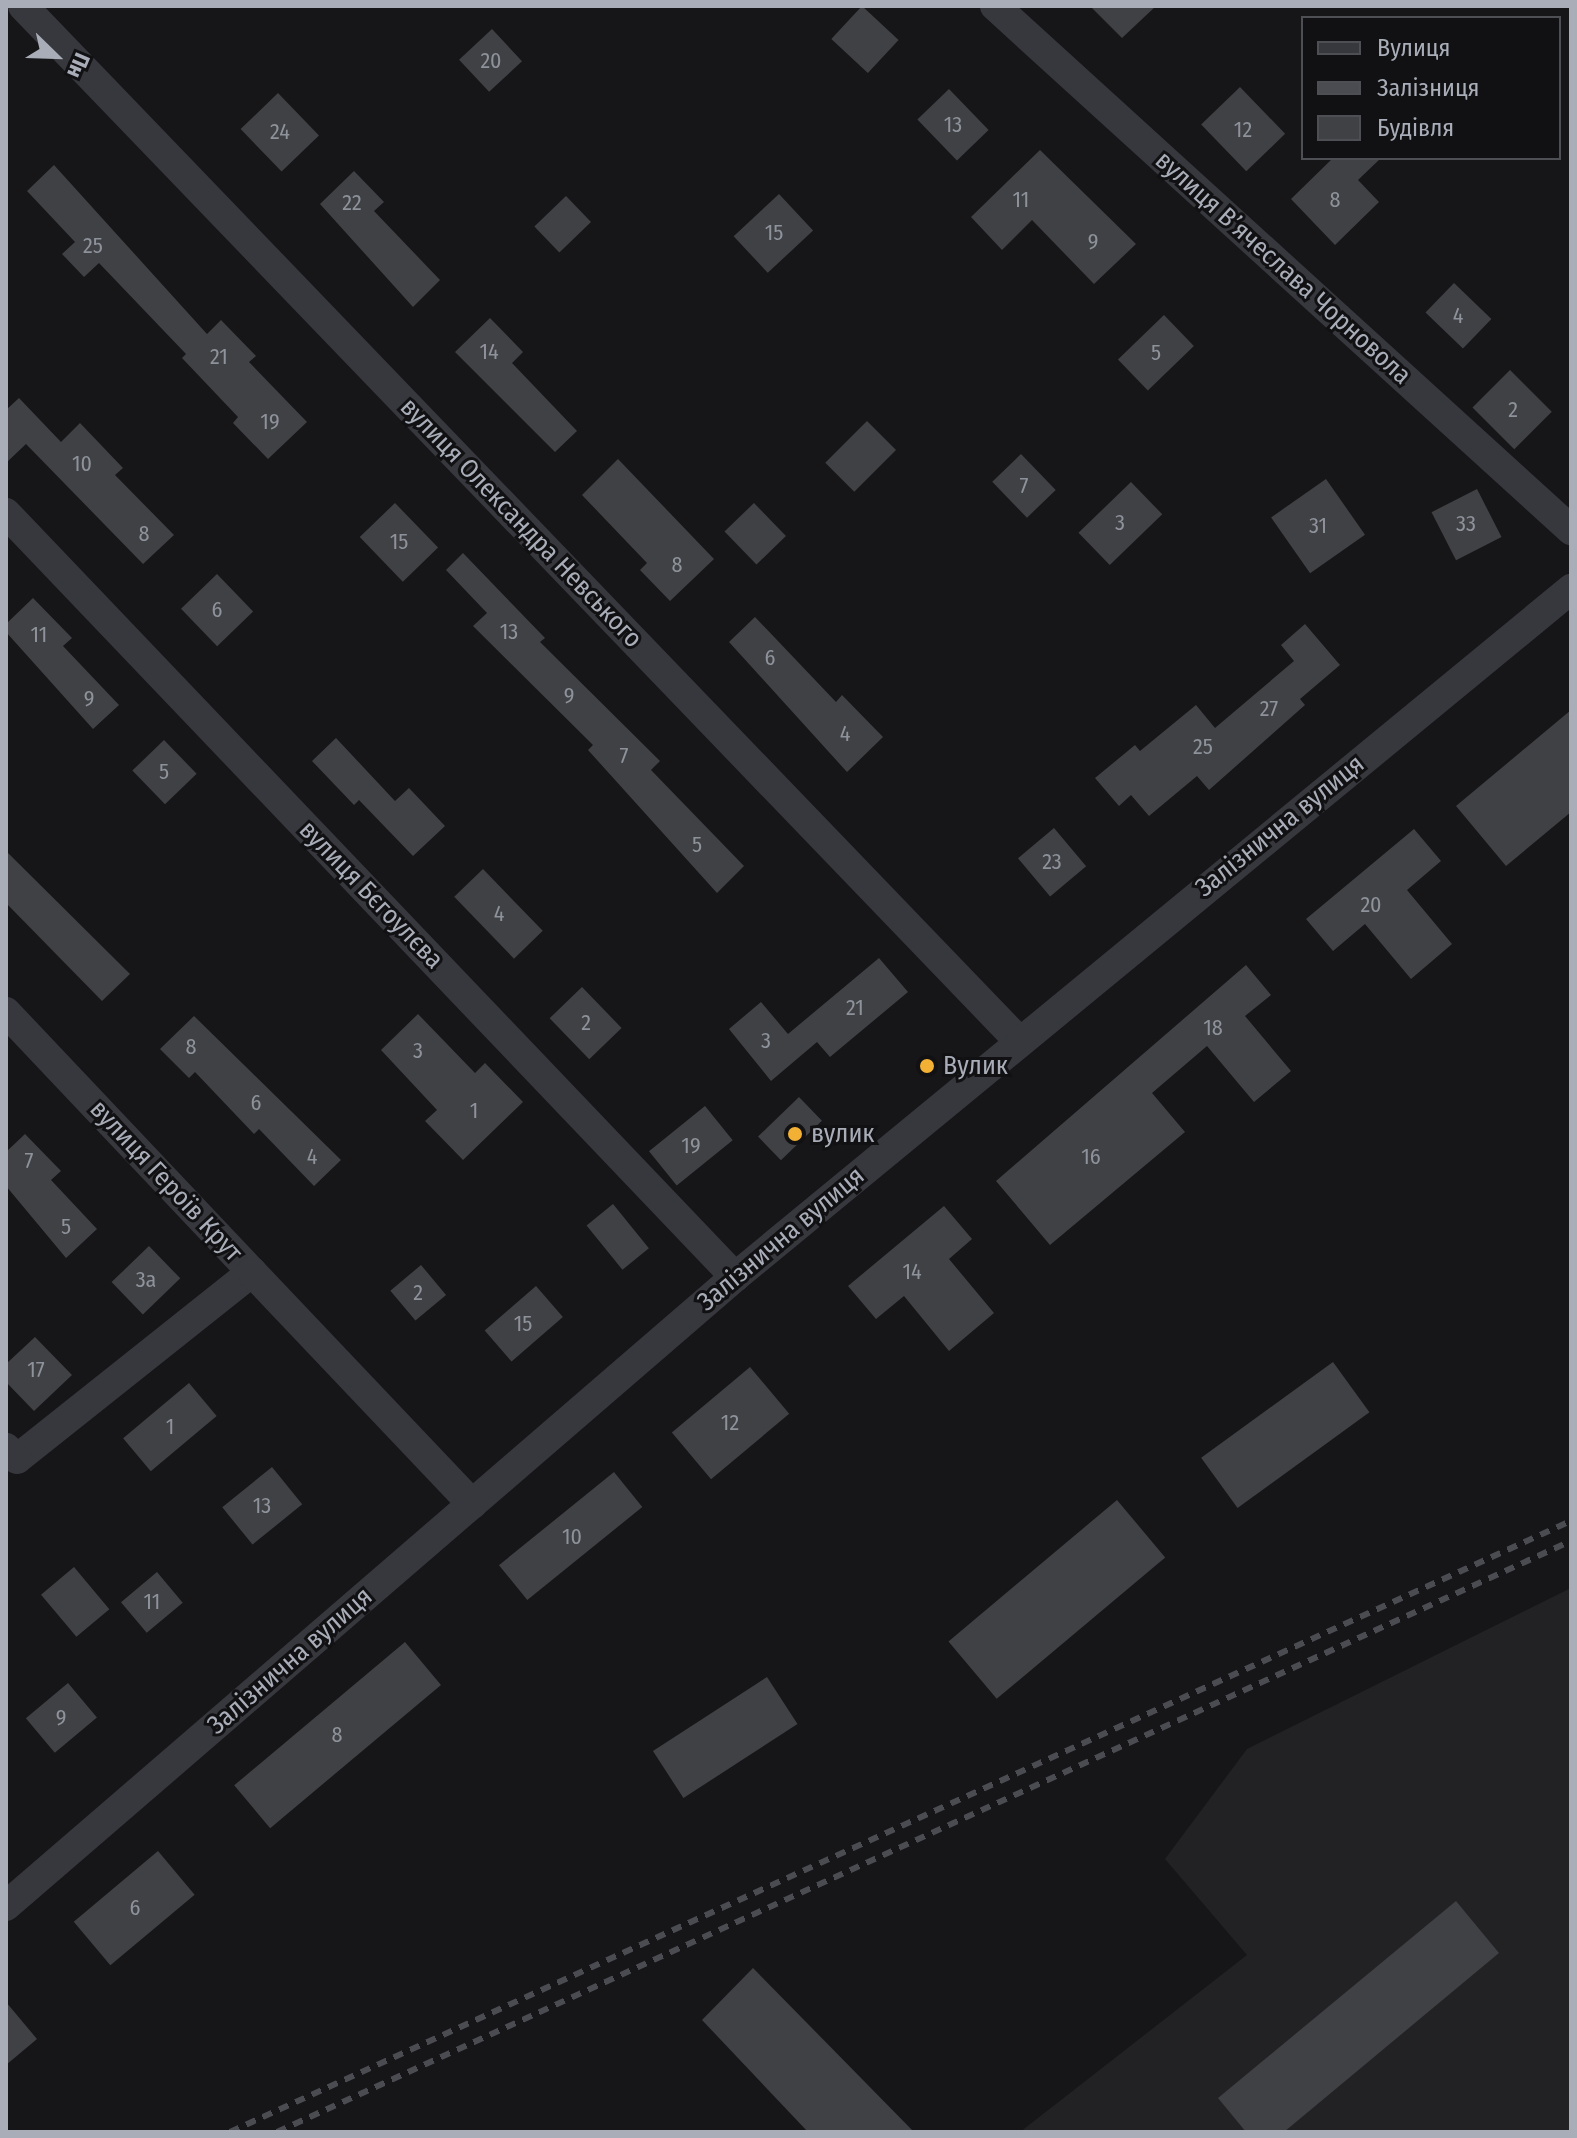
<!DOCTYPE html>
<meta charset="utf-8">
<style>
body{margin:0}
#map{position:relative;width:1577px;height:2138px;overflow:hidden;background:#161618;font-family:"Fira Sans Condensed",sans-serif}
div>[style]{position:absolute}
.built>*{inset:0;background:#222225}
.building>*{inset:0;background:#404145;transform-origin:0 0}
.minor>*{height:30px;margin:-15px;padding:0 15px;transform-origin:15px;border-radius:15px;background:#37383d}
.rail>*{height:6px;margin-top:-3px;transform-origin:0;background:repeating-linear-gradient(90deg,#4a4c52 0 10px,transparent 0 18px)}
.dots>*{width:22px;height:22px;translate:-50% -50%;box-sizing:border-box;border:4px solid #111113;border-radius:50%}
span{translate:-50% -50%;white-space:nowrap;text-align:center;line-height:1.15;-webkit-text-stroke:6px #111113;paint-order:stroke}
.number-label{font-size:22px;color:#8e929b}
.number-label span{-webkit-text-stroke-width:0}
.street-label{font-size:26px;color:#a8adb8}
.poi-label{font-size:26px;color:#a8adb8}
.left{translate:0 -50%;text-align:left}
.frame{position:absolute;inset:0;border:8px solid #a8adb8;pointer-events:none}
.legend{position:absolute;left:1301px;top:16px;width:260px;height:144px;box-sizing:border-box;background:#111113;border:2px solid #4d4f55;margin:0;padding:10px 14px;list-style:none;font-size:24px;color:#a8adb8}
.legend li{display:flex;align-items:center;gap:16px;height:40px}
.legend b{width:40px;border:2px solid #4d4f55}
.north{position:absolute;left:16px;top:16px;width:80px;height:80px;-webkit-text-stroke:6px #111113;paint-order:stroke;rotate:113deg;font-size:22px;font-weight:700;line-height:32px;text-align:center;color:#a8adb8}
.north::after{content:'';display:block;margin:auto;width:28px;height:36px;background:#a8adb8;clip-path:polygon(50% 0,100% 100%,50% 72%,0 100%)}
</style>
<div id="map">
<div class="built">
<i style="clip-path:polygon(1571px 1588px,1571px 2132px,1020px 2132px,1247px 1955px,1165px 1859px,1247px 1749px)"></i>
</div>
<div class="building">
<i style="left:862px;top:6px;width:50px;height:45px;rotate:43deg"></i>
<i style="clip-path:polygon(1090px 6px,1156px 6px,1122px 38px)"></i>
<i style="left:492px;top:29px;width:44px;height:45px;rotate:47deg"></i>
<i style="left:1240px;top:87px;width:65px;height:54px;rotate:46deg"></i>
<i style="left:949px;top:89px;width:57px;height:44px;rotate:46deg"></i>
<i style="left:278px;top:93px;width:59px;height:52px;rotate:46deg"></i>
<i style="clip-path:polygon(1040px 150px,1136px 244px,1094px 284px,1032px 220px,1002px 250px,971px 217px)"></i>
<i style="clip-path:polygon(1333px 158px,1381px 158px,1358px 180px,1379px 202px,1335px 245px,1291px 199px)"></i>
<i style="clip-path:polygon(54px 165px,207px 334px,221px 320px,256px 356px,249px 362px,307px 422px,268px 459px,233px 423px,238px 417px,182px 358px,186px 354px,99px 263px,84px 277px,62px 254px,75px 242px,27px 191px)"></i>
<i style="clip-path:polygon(354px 171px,384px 202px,374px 211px,440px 280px,413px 307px,320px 204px)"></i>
<i style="left:779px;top:194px;width:50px;height:62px;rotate:47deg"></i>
<i style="left:566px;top:196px;width:36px;height:44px;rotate:46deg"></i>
<i style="left:1454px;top:283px;width:52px;height:41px;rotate:44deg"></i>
<i style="left:1164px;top:315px;width:43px;height:64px;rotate:46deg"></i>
<i style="clip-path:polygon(490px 318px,523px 352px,512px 363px,577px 431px,555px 452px,455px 352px)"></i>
<i style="left:1510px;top:370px;width:59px;height:53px;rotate:45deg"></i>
<i style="clip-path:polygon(19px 398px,61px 442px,80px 423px,123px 468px,115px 475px,174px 535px,143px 564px,26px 444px,6px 463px,6px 410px)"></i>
<i style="left:867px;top:421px;width:41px;height:59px;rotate:45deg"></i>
<i style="left:1021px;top:454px;width:50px;height:40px;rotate:46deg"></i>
<i style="clip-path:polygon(618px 459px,714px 559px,670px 601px,640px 570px,647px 563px,582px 495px)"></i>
<i style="left:1326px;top:479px;width:68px;height:67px;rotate:55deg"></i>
<i style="left:1131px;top:482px;width:45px;height:73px;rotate:46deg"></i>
<i style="left:1477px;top:489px;width:54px;height:51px;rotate:63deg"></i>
<i style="left:395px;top:503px;width:62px;height:49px;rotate:46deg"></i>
<i style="left:754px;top:503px;width:46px;height:41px;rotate:46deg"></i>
<i style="clip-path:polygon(463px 553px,545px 638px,540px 642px,660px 761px,651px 770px,744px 866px,717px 893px,588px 750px,593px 745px,473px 626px,487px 613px,446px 570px)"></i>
<i style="left:217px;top:574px;width:52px;height:50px;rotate:46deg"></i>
<i style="clip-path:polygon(33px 598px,72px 638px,63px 646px,119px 705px,93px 729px,6px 632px,6px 624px)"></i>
<i style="clip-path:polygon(755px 617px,836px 702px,842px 695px,883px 737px,847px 772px,729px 642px)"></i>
<i style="clip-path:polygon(1305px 624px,1340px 665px,1300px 699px,1305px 705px,1209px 790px,1197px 776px,1149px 816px,1131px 795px,1119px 806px,1095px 778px,1135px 745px,1140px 751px,1196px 705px,1215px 728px,1294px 661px,1281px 645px)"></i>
<i style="clip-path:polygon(1571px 710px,1571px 812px,1506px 866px,1456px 806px)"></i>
<i style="clip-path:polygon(336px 738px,395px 801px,409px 788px,445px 826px,413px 856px,359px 800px,354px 805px,312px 761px)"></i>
<i style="left:164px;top:740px;width:47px;height:44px;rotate:46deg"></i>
<i style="left:1054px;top:828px;width:50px;height:47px;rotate:50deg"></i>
<i style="clip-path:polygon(1414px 829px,1441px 861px,1407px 890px,1452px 944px,1411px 979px,1365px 924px,1333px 951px,1306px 919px)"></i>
<i style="clip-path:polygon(6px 851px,130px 974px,102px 1001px,6px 903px)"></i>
<i style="left:483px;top:869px;width:86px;height:40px;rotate:46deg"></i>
<i style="clip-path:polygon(879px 958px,908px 992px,830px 1057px,817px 1042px,771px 1081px,729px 1029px,761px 1002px,788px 1034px)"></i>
<i style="clip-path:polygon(1246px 965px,1271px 995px,1245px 1016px,1291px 1071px,1254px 1102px,1207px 1046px,1152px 1093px,1185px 1132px,1050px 1245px,996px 1181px)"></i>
<i style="left:582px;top:987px;width:57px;height:45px;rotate:46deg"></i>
<i style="clip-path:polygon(418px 1014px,475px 1073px,485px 1063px,523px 1102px,463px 1160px,425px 1121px,437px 1110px,381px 1050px)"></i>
<i style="clip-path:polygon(194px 1016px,341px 1160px,314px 1186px,259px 1129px,254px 1134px,195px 1072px,189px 1078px,160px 1049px)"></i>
<i style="left:799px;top:1097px;width:33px;height:57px;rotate:46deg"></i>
<i style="left:705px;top:1106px;width:44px;height:72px;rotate:51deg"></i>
<i style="clip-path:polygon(25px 1134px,61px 1171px,51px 1180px,97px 1229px,66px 1258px,6px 1186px,6px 1152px)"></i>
<i style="left:613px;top:1204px;width:57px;height:34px;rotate:51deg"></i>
<i style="clip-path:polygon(944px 1206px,972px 1239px,949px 1259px,994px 1313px,949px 1351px,904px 1296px,876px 1319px,848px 1286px)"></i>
<i style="left:149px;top:1246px;width:45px;height:52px;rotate:46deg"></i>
<i style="left:421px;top:1265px;width:39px;height:40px;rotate:50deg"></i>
<i style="left:536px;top:1286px;width:41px;height:68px;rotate:49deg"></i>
<i style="clip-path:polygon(35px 1337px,72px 1375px,34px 1411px,6px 1382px,6px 1364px)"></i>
<i style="left:1333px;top:1362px;width:62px;height:163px;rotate:54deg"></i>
<i style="left:750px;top:1367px;width:61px;height:102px;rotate:50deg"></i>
<i style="left:189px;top:1383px;width:43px;height:86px;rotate:50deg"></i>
<i style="left:272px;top:1467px;width:48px;height:64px;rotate:51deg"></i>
<i style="left:614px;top:1472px;width:45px;height:148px;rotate:51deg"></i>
<i style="left:1117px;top:1500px;width:75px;height:220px;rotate:50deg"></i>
<i style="left:74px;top:1567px;width:55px;height:43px;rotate:50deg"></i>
<i style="left:157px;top:1572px;width:40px;height:47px;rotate:50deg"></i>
<i style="left:405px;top:1642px;width:56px;height:223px;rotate:50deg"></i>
<i style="left:767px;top:1677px;width:56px;height:136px;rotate:57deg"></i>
<i style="left:68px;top:1683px;width:45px;height:55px;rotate:50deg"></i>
<i style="left:158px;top:1851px;width:57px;height:110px;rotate:50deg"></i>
<i style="clip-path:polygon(1456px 1901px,1499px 1953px,1284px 2132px,1246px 2132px,1218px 2098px)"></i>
<i style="clip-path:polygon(753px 1968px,914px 2132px,808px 2132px,702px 2020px)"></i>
<i style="clip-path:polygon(6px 2002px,37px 2039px,6px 2065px)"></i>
</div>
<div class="minor">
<i style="left:23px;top:6px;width:1435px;rotate:46.1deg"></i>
<i style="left:995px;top:6px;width:779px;rotate:42.29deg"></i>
<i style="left:6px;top:513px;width:1056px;rotate:46.34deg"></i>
<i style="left:6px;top:1012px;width:358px;rotate:46.6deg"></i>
<i style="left:252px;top:1272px;width:300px;rotate:141.5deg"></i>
<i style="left:17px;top:1459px;width:16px;rotate:-135deg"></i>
<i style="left:252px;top:1272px;width:320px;rotate:46.5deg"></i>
<i style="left:6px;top:1906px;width:963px;rotate:-40.79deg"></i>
<i style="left:735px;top:1277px;width:1083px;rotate:-39.45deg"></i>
</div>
<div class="rail">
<i style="left:230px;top:2132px;width:1474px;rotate:-24.5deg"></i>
<i style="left:277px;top:2132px;width:1423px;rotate:-24.55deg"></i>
</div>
<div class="dots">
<i style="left:927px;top:1066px;background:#f2b134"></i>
<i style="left:795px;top:1134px;background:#f2b134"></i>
</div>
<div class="number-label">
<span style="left:491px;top:61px">20</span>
<span style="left:953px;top:125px">13</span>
<span style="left:1243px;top:130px">12</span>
<span style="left:280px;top:132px">24</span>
<span style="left:1021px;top:200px">11</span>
<span style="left:1335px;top:200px">8</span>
<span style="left:352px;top:203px">22</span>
<span style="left:774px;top:233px">15</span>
<span style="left:1093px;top:242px">9</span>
<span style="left:93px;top:246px">25</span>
<span style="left:1458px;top:316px">4</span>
<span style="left:489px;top:352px">14</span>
<span style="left:1156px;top:353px">5</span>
<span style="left:219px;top:357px">21</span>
<span style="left:1513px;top:410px">2</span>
<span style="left:270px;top:422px">19</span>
<span style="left:82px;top:464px">10</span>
<span style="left:1024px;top:486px">7</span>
<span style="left:1120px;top:523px">3</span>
<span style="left:1466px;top:524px">33</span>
<span style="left:1318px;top:526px">31</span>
<span style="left:144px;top:534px">8</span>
<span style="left:399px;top:542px">15</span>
<span style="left:677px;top:565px">8</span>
<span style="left:217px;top:610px">6</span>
<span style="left:509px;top:632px">13</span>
<span style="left:39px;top:635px">11</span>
<span style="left:770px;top:658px">6</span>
<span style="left:569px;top:696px">9</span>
<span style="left:89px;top:699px">9</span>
<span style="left:1269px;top:709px">27</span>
<span style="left:845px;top:734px">4</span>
<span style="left:1203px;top:747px">25</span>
<span style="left:624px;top:756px">7</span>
<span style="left:164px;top:772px">5</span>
<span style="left:697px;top:845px">5</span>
<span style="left:1052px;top:862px">23</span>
<span style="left:1371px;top:905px">20</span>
<span style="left:499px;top:914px">4</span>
<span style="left:855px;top:1008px">21</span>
<span style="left:586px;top:1023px">2</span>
<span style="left:1213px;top:1028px">18</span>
<span style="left:766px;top:1041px">3</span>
<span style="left:191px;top:1047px">8</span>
<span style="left:418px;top:1051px">3</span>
<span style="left:256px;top:1103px">6</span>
<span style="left:474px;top:1111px">1</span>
<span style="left:691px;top:1146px">19</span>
<span style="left:312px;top:1157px">4</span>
<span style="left:1091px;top:1157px">16</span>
<span style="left:29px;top:1161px">7</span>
<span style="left:66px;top:1227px">5</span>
<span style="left:912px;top:1272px">14</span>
<span style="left:146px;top:1280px">3а</span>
<span style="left:418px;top:1293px">2</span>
<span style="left:523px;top:1324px">15</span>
<span style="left:36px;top:1370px">17</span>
<span style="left:730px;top:1423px">12</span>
<span style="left:170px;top:1427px">1</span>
<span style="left:262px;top:1506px">13</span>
<span style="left:572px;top:1537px">10</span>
<span style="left:152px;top:1602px">11</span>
<span style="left:61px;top:1718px">9</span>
<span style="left:337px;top:1735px">8</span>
<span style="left:135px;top:1908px">6</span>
</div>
<div class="street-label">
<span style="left:1283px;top:268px;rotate:42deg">вулиця Вʼячеслава Чорновола</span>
<span style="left:521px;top:523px;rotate:46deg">вулиця Олександра Невського</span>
<span style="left:1280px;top:826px;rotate:-39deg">Залізнична вулиця</span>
<span style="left:371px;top:895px;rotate:46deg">вулиця Бєгоулєва</span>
<span style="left:166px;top:1181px;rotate:47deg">вулиця Героїв Крут</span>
<span style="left:781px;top:1239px;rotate:-40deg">Залізнична вулиця</span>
<span style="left:290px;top:1661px;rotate:-41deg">Залізнична вулиця</span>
</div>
<div class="poi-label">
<span class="left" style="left:943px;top:1066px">Вулик</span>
<span class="left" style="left:811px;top:1134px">вулик</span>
</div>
<div class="frame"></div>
<ul class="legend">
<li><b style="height:10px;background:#37383d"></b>Вулиця</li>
<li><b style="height:10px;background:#4a4c52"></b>Залізниця</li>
<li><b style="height:22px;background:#404145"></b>Будівля</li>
</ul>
<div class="north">Пн</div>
</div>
